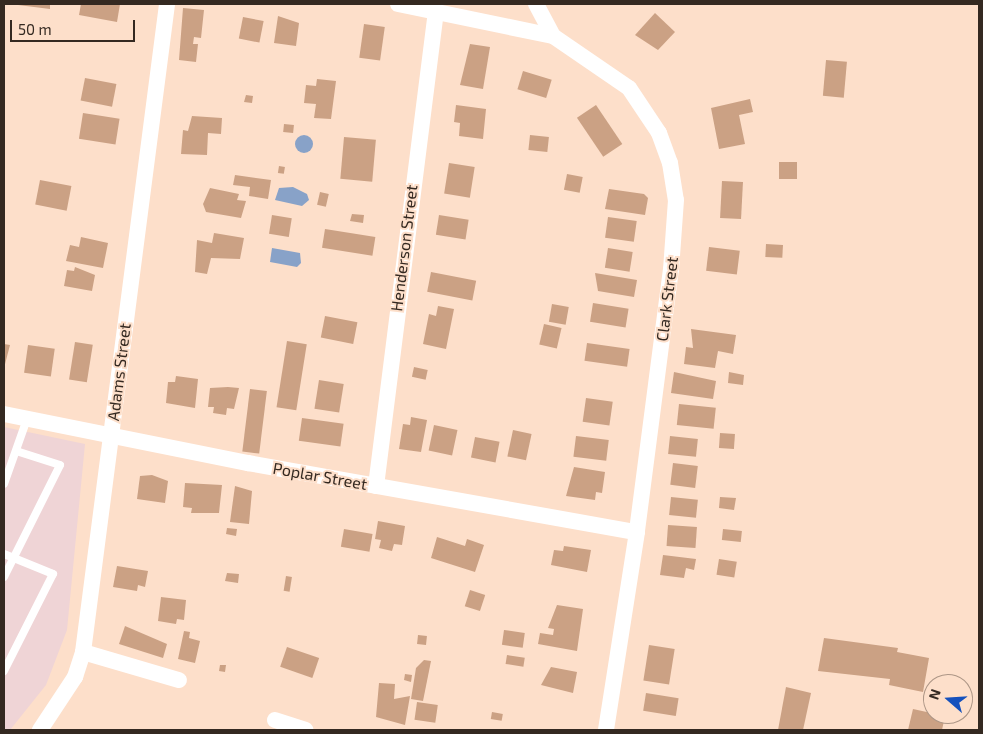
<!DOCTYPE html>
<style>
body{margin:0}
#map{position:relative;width:983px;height:734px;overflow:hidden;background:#fddfca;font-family:"Exo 2",sans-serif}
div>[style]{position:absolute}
.medical>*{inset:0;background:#efd4d6}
.water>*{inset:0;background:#88a2c8}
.round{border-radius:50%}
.building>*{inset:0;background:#cba184;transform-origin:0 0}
.lane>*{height:8px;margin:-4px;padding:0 4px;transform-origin:4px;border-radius:4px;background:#fff}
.street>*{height:16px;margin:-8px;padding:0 8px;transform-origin:8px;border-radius:8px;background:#fff}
span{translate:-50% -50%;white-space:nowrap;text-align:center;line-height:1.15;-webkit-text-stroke:4px #fddfca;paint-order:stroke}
.street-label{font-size:16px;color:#342921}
.frame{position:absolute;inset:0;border:5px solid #342921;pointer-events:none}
.north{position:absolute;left:923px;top:674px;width:50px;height:50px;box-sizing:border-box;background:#fddfca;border:1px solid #ad9686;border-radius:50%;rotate:289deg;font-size:14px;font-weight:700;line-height:20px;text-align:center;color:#342921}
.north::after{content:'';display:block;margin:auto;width:18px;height:22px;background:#1551bd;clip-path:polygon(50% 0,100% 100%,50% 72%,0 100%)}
.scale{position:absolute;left:10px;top:20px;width:125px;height:22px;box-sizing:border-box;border:2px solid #342921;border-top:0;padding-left:6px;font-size:15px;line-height:18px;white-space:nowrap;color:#342921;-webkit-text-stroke:4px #fddfca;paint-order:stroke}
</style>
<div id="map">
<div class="medical">
<i style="clip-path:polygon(4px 427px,85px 444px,67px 630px,46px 685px,10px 730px,4px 730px)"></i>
</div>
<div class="water">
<i class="round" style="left:295px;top:135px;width:18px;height:18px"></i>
<i style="clip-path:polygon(293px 187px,307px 194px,309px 200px,302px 206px,275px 200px,279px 188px)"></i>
<i style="clip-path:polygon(272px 248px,300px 253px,301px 263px,297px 267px,270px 262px)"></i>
</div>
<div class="building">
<i style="clip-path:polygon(10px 4px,50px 4px,50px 9px)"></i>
<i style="clip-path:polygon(81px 4px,120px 4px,117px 22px,79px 15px)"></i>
<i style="clip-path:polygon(183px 8px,204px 10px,201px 38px,194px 37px,193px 44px,198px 44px,196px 62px,179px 60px)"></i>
<i style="clip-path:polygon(655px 13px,675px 32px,658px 50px,635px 35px)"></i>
<i style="clip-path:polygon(278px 16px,299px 23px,296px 46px,274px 43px)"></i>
<i style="left:243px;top:17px;width:21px;height:22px;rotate:11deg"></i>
<i style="left:364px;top:24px;width:21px;height:34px;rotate:8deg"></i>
<i style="clip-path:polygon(470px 44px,490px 47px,483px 89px,460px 85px)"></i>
<i style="left:826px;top:60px;width:21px;height:36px;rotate:5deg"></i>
<i style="left:523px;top:71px;width:30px;height:19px;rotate:17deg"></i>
<i style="left:85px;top:78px;width:32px;height:23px;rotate:11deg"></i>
<i style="clip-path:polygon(317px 79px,336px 81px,331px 119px,314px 118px,316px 104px,304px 103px,306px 85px,316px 86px)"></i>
<i style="clip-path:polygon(246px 95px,253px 96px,252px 103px,244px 102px)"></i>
<i style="clip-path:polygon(750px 99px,753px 112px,739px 115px,745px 144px,719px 149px,711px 108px)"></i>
<i style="clip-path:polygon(456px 105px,486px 109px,483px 139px,459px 136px,460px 123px,454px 122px)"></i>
<i style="left:596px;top:105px;width:47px;height:23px;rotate:56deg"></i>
<i style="left:83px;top:113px;width:37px;height:26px;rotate:9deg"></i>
<i style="clip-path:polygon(192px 116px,222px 118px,221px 134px,208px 133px,207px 155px,181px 154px,183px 130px,188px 131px)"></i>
<i style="left:284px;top:124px;width:10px;height:8px;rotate:6deg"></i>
<i style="left:530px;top:135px;width:19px;height:15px;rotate:6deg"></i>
<i style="left:344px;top:137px;width:32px;height:42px;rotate:5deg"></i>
<i style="left:779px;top:162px;width:18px;height:17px"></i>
<i style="left:449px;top:163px;width:26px;height:31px;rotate:9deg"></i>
<i style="left:279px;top:166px;width:6px;height:7px;rotate:9deg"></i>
<i style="left:567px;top:174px;width:16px;height:16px;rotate:11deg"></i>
<i style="clip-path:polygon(235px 175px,271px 180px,268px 199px,249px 196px,250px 187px,233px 185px)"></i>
<i style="left:40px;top:180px;width:32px;height:25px;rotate:11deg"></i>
<i style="left:722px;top:181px;width:21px;height:37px;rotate:3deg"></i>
<i style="clip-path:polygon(210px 188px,239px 194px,237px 200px,246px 201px,241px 218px,206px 212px,203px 204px)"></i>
<i style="clip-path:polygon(609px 189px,644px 194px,648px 198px,645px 215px,605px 209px)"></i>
<i style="left:320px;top:192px;width:9px;height:13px;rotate:13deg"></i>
<i style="clip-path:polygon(352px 214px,364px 215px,363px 223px,350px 221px)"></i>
<i style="left:272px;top:215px;width:20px;height:19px;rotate:9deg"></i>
<i style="left:439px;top:215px;width:30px;height:20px;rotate:9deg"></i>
<i style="left:608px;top:217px;width:29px;height:21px;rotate:8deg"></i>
<i style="left:325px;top:229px;width:51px;height:19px;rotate:9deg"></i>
<i style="clip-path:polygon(214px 233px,244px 238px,240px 259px,211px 258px,207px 274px,195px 272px,197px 240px,212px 243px)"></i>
<i style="clip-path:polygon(81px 237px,108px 243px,103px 268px,66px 261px,70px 245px,79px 247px)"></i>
<i style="left:766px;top:244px;width:17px;height:13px;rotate:3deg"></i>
<i style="left:709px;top:247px;width:31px;height:24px;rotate:7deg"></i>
<i style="left:608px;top:248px;width:25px;height:20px;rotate:9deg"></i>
<i style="clip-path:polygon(75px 267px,95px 275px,92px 291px,64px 286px,67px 270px,74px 271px)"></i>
<i style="left:431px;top:272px;width:46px;height:20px;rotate:11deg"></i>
<i style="clip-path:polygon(595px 273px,637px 280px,634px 297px,598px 291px)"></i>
<i style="left:593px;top:303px;width:36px;height:19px;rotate:9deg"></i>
<i style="left:552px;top:304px;width:17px;height:18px;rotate:10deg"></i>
<i style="clip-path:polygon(438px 306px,454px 309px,446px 349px,423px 344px,429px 314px,436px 316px)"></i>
<i style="left:325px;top:316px;width:33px;height:22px;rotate:11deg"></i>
<i style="left:544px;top:324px;width:18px;height:21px;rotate:13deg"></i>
<i style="clip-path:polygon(691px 329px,736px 335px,733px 354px,718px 351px,715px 368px,684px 364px,686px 347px,693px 348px)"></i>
<i style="left:287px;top:341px;width:20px;height:67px;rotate:9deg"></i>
<i style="left:75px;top:342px;width:18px;height:38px;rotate:9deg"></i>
<i style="left:587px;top:343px;width:43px;height:18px;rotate:8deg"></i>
<i style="clip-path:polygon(4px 344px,10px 345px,4px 368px)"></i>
<i style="left:28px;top:345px;width:27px;height:28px;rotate:8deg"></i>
<i style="left:414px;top:367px;width:14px;height:10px;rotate:12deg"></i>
<i style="clip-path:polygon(674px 372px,716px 381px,713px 399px,671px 393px)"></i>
<i style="clip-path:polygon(729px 372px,744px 375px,743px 385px,728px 383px)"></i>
<i style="clip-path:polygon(176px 376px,198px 379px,195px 408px,166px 403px,168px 382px,175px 382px)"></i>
<i style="left:319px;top:380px;width:25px;height:29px;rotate:9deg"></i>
<i style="clip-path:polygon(228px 387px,239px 388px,234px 409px,227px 408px,226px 415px,213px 413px,214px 407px,208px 407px,210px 388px)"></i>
<i style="left:250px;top:389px;width:17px;height:63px;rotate:7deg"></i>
<i style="left:586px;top:398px;width:27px;height:24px;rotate:8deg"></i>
<i style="left:679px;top:404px;width:37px;height:21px;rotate:6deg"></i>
<i style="clip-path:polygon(411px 417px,427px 420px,421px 452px,399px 449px,403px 424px,410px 425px)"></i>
<i style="left:302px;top:418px;width:42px;height:23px;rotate:8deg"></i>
<i style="left:434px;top:425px;width:24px;height:26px;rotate:12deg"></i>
<i style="left:513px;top:430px;width:19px;height:27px;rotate:12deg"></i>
<i style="left:720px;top:433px;width:15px;height:15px;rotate:4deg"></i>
<i style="left:576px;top:436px;width:33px;height:21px;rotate:7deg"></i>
<i style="left:670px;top:436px;width:28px;height:18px;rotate:6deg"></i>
<i style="left:475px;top:437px;width:25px;height:21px;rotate:11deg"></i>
<i style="left:673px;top:463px;width:25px;height:22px;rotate:7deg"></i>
<i style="clip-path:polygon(574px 467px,605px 472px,602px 493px,596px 492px,595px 500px,566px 496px)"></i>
<i style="clip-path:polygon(152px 475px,168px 481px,165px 503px,137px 499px,140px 476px)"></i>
<i style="clip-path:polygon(185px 483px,222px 485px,219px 513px,191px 513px,192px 508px,183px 507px)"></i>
<i style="clip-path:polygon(235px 486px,252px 491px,249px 524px,230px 522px)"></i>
<i style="left:671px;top:497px;width:27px;height:18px;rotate:6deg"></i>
<i style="clip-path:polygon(720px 497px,736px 498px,734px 510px,719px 508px)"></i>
<i style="clip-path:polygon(378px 521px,405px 526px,402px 545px,394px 544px,392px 551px,379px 548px,381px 540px,375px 539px)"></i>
<i style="left:668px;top:525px;width:29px;height:21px;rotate:4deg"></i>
<i style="clip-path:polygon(227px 528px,237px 529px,236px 536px,226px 534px)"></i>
<i style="left:344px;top:529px;width:29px;height:18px;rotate:10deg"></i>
<i style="left:723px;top:529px;width:19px;height:11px;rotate:6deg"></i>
<i style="clip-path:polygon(437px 537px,465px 546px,467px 539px,484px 545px,475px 572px,431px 558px)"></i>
<i style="clip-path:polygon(564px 546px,591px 550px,587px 572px,551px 565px,554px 550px,563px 551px)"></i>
<i style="clip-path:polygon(663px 555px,696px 559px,694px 570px,686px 568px,684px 578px,660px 575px)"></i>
<i style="left:719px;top:559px;width:18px;height:16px;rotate:9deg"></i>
<i style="clip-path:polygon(117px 566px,148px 571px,145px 587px,138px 585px,137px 591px,113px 587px)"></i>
<i style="clip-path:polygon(227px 573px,239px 574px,238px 583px,225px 581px)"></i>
<i style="left:286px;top:576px;width:6px;height:15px;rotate:9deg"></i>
<i style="left:470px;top:590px;width:16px;height:17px;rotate:18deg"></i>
<i style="clip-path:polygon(161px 597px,186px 600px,184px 620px,177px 619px,176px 624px,158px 621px)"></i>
<i style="clip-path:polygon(557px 605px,583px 609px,577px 651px,538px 644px,540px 633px,553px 635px,554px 629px,548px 628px)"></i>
<i style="clip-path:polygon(125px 626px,167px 644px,163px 658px,119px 644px)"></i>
<i style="left:504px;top:630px;width:21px;height:15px;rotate:8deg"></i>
<i style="clip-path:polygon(184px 631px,190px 632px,189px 638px,200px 641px,195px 663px,178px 659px)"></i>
<i style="left:418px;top:635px;width:9px;height:9px;rotate:6deg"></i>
<i style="clip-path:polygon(824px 638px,898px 648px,897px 652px,929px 658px,923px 692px,889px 685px,890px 679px,818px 671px)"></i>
<i style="left:649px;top:645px;width:26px;height:36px;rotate:9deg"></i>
<i style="left:287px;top:647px;width:34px;height:21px;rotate:19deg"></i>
<i style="left:507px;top:655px;width:18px;height:9px;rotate:9deg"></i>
<i style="clip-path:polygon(424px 660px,431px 661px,423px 701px,411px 699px,416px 668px)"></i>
<i style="clip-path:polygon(220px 665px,226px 665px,225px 672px,219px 671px)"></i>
<i style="clip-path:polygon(551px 667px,577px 672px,573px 693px,541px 685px)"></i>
<i style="clip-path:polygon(405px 674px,412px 675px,411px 682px,404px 680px)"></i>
<i style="clip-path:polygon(379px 683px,395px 684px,394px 699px,410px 696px,405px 725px,376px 717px)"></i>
<i style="clip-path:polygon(786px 687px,811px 693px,803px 730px,778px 730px)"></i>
<i style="left:646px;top:693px;width:33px;height:18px;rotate:9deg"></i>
<i style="left:417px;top:702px;width:21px;height:18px;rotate:8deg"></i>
<i style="clip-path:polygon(913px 709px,945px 716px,942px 730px,908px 730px)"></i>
<i style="left:492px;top:712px;width:11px;height:7px;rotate:10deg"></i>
</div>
<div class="lane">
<i style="left:4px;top:484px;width:69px;rotate:-70.5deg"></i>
<i style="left:4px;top:554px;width:53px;rotate:22.2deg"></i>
<i style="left:53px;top:574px;width:109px;rotate:116.8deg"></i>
<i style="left:4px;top:577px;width:125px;rotate:-63.4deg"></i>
<i style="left:60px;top:465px;width:46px;rotate:-162.3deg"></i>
</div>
<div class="street">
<i style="left:398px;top:4px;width:158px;rotate:11.7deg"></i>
<i style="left:553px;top:36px;width:92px;rotate:34.4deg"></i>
<i style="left:629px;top:88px;width:54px;rotate:56.3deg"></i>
<i style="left:659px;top:133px;width:32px;rotate:70deg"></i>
<i style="left:670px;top:163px;width:37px;rotate:81deg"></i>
<i style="left:676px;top:200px;width:69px;rotate:94.1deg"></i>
<i style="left:671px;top:269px;width:265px;rotate:97.4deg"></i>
<i style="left:637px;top:532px;width:200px;rotate:98.9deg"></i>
<i style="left:536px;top:4px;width:36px;rotate:62deg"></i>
<i style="left:4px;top:414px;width:249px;rotate:11.4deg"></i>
<i style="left:248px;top:463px;width:395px;rotate:10.1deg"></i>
<i style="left:376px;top:486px;width:479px;rotate:-82.8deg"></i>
<i style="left:83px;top:652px;width:100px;rotate:16.3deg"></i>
<i style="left:275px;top:720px;width:32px;rotate:18deg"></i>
<i style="left:40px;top:730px;width:64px;rotate:-56.6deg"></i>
<i style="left:75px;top:677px;width:26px;rotate:-72deg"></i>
<i style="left:83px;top:652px;width:653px;rotate:-82.61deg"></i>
</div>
<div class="street-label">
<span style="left:404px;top:248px;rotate:-83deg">Henderson Street</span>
<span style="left:667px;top:299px;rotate:-83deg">Clark Street</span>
<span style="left:119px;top:372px;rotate:-83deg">Adams Street</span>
<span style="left:320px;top:476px;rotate:10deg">Poplar Street</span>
</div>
<div class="frame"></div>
<div class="north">N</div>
<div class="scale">50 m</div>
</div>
